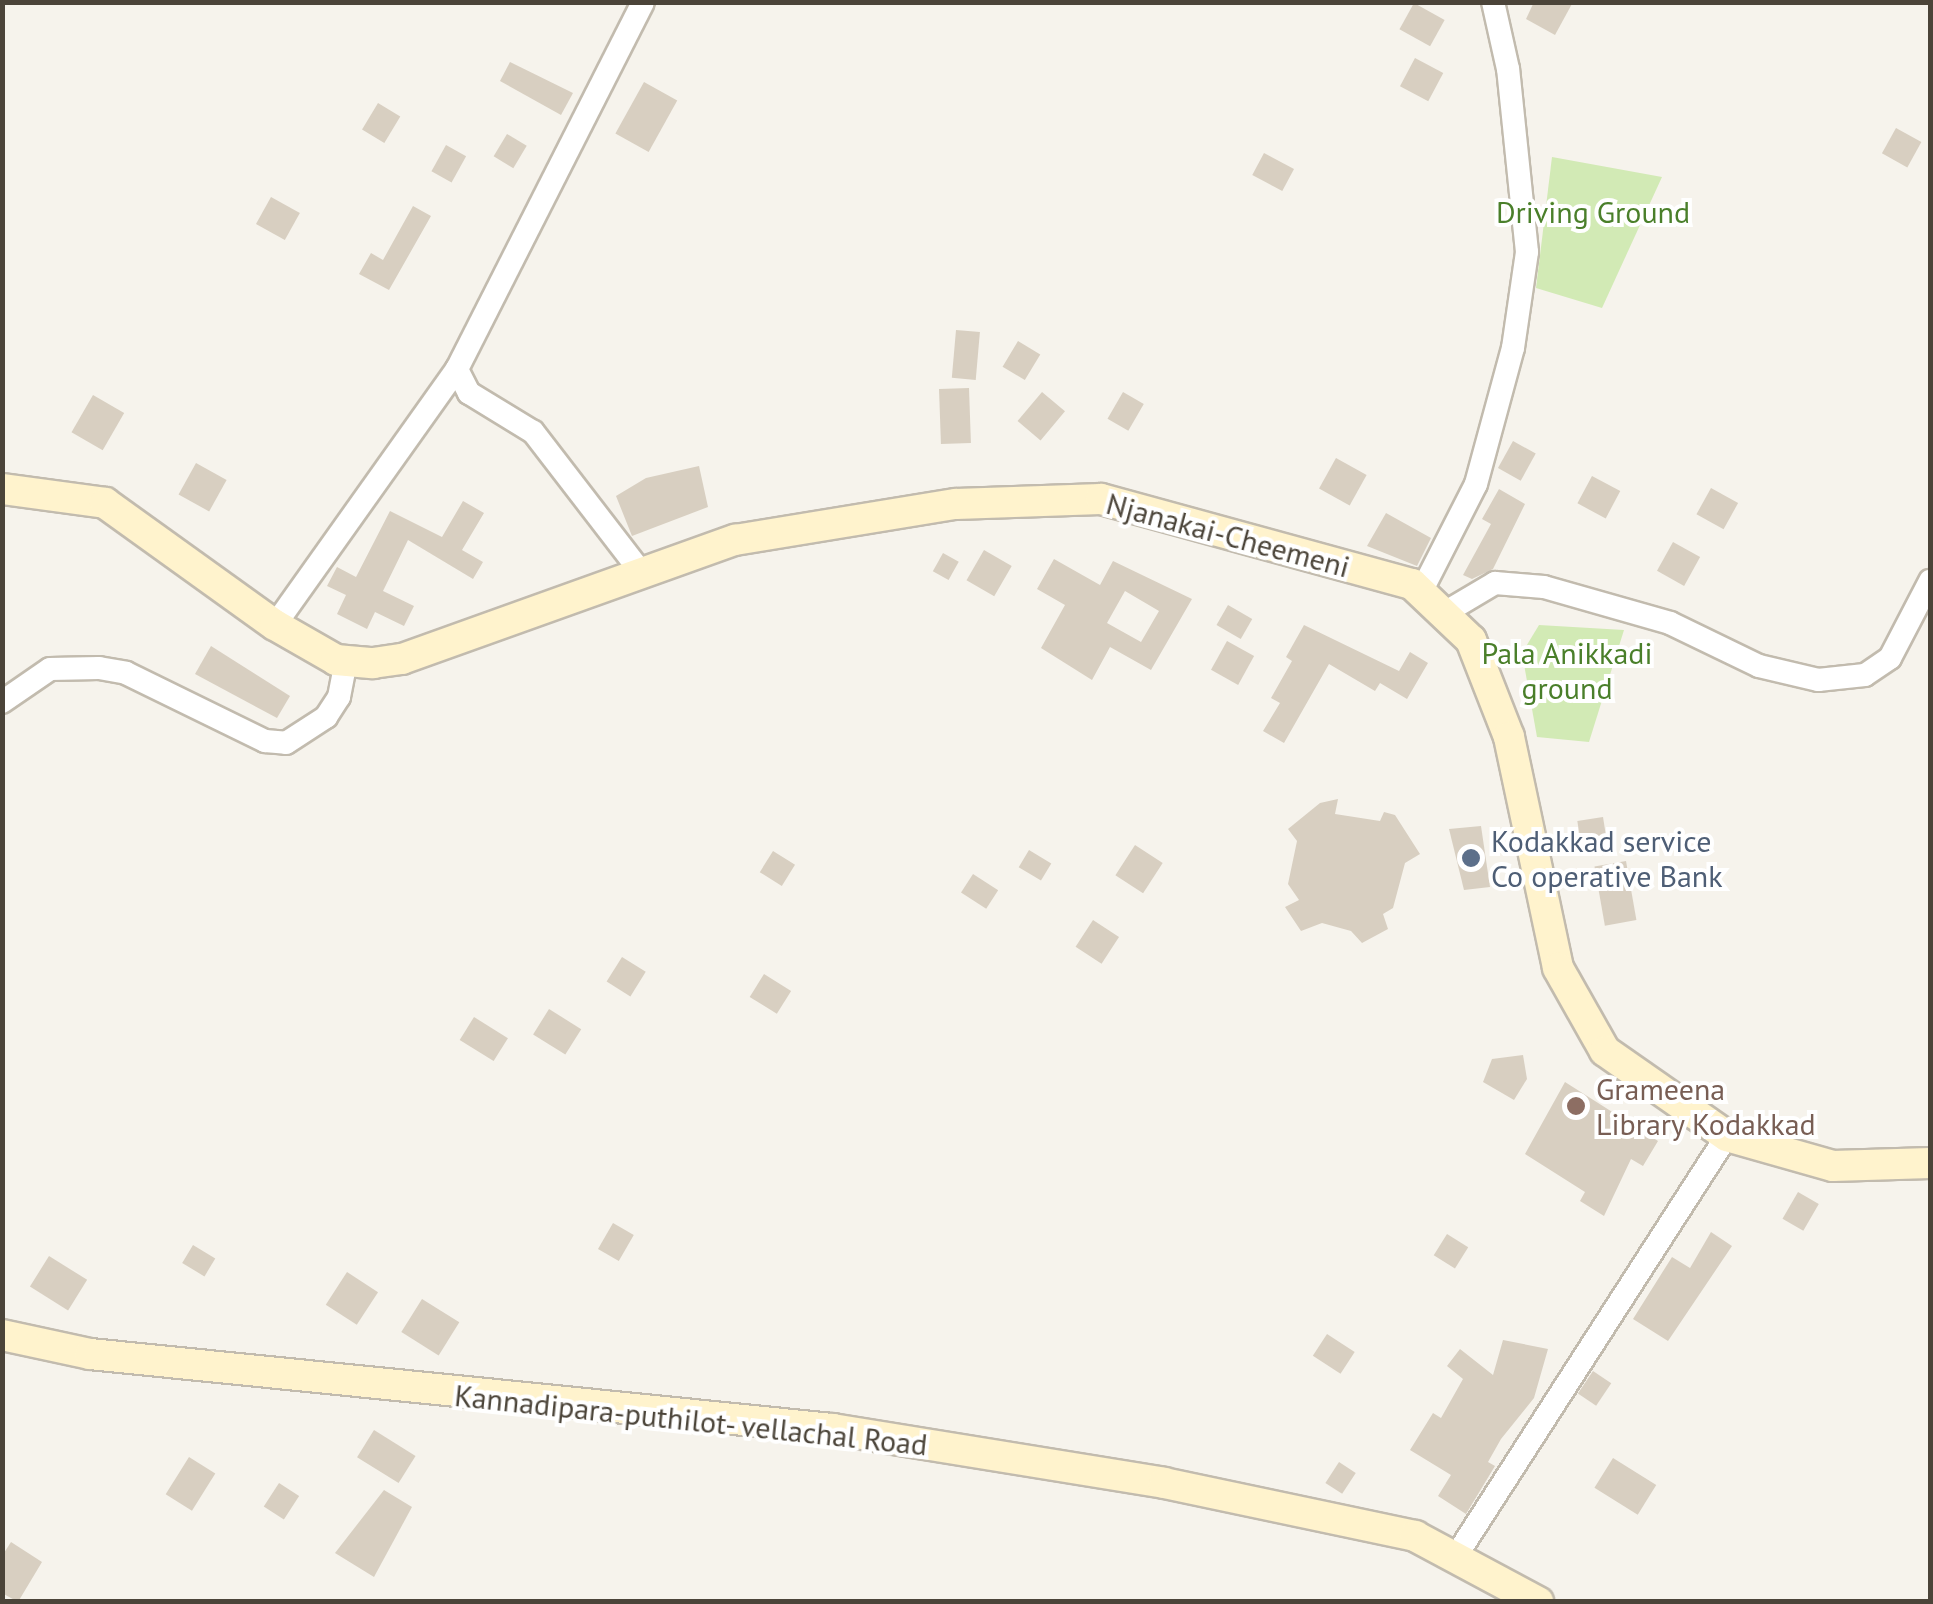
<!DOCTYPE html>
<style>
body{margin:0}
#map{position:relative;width:1933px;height:1604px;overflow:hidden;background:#f6f3ec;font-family:"PT Sans",sans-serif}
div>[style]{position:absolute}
.green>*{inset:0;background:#d2eab5}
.building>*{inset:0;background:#d8cfc1;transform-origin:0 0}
.roads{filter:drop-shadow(2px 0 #c2bbae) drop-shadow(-2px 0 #c2bbae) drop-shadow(0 2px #c2bbae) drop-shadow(0 -2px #c2bbae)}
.street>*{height:22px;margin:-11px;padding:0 11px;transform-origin:11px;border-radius:11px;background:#fff}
.secondary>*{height:30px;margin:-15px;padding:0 15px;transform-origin:15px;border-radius:15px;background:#fff3cd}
.dots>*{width:28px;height:28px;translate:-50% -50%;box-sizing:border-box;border:5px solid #fff;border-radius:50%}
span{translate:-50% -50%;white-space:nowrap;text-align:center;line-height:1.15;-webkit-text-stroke:8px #fff;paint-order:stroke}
.park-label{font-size:30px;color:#4a7f2a}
.street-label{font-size:30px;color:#4b4439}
.service-label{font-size:30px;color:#4e5e75}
.left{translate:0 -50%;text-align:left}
.education-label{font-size:30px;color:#785e54}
.frame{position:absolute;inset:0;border:5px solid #4b4439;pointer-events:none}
</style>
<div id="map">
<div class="green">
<i style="clip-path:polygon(1552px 157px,1662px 177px,1602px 308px,1536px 288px)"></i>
<i style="clip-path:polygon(1539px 625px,1624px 630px,1589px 742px,1537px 737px,1522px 653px)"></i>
</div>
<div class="building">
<i style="clip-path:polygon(1534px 2px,1573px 2px,1555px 35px,1526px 19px)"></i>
<i style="left:1414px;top:3px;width:35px;height:30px;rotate:29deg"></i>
<i style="left:1415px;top:58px;width:32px;height:32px;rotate:28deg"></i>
<i style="clip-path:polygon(510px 62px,573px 93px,561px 115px,500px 81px)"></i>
<i style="left:644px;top:82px;width:38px;height:59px;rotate:29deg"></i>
<i style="left:378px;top:103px;width:26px;height:31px;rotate:31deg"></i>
<i style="left:1896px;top:128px;width:29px;height:29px;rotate:29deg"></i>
<i style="left:507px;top:134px;width:23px;height:26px;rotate:31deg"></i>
<i style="left:446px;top:145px;width:23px;height:30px;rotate:29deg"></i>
<i style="left:1264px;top:153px;width:34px;height:25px;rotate:28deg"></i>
<i style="left:271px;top:197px;width:33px;height:31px;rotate:29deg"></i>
<i style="clip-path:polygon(413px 206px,431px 216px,389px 290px,359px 274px,371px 253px,383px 260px)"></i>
<i style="left:956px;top:330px;width:24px;height:48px;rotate:5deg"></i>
<i style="left:1018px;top:341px;width:26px;height:30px;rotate:31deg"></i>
<i style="left:969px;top:388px;width:55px;height:30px;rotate:88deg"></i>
<i style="left:1042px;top:392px;width:30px;height:38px;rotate:40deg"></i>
<i style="left:1123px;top:392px;width:24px;height:31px;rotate:30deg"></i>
<i style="left:93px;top:395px;width:36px;height:43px;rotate:30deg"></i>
<i style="left:1513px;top:441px;width:26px;height:31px;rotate:29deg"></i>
<i style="left:1336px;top:458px;width:35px;height:35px;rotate:29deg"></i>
<i style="left:196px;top:463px;width:35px;height:36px;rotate:29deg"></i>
<i style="clip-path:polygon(699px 466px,708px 507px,632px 536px,616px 496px,646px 478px)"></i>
<i style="left:1592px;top:476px;width:32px;height:31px;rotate:28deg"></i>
<i style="left:1711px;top:488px;width:31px;height:30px;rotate:29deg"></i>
<i style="clip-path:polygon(1499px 489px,1525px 504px,1493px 569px,1472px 579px,1463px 575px,1491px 524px,1482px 519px)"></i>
<i style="clip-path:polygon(463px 501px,484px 513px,462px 550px,483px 562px,473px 579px,408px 540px,383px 591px,414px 606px,404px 626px,375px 612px,367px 629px,337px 614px,346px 595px,327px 586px,337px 567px,356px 577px,390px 511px,442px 537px)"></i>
<i style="clip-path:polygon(1386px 513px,1431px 538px,1417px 566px,1367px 546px)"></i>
<i style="left:1673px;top:542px;width:31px;height:33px;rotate:29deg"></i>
<i style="left:984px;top:550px;width:32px;height:35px;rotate:30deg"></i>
<i style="left:943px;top:553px;width:18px;height:21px;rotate:29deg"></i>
<i style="clip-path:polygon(evenodd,1054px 559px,1100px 585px,1113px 561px,1192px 599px,1151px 670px,1110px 647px,1092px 680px,1041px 648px,1065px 605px,1037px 589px,1054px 559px,1125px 591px,1159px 611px,1141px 642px,1107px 623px,1125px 591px)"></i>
<i style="left:1228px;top:605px;width:28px;height:23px;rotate:30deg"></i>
<i style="clip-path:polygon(1304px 625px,1399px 671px,1410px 652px,1428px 663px,1407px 699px,1380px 683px,1375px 691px,1329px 664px,1284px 743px,1263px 731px,1280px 703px,1271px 698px,1292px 661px,1286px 657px)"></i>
<i style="left:1227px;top:641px;width:31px;height:33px;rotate:29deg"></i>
<i style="clip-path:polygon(211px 646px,290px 696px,277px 718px,195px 674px)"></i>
<i style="clip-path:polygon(1338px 799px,1335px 814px,1380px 821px,1384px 812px,1395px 815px,1420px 854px,1405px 863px,1393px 908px,1383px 914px,1388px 929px,1362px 943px,1351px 931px,1322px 923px,1301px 931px,1285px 907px,1299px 900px,1288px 884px,1297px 841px,1288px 829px,1320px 803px)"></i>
<i style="left:1603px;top:817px;width:32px;height:26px;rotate:81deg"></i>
<i style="clip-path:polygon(1481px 826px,1490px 887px,1464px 890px,1449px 829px)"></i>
<i style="left:1135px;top:845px;width:33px;height:36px;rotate:33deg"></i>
<i style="left:1029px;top:850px;width:26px;height:20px;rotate:31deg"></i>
<i style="left:773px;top:851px;width:26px;height:25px;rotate:32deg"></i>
<i style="left:1626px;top:861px;width:60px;height:32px;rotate:80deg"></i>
<i style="left:973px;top:874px;width:30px;height:22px;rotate:33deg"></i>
<i style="left:1093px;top:920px;width:31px;height:32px;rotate:33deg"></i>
<i style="left:622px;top:957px;width:28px;height:29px;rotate:32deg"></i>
<i style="left:764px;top:974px;width:32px;height:27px;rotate:32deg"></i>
<i style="left:549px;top:1009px;width:38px;height:30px;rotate:32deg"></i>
<i style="left:474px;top:1017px;width:40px;height:27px;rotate:32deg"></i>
<i style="clip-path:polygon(1523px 1055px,1527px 1079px,1514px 1100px,1483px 1082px,1492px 1059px)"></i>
<i style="clip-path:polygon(1565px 1082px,1658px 1141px,1643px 1166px,1631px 1159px,1604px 1216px,1580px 1201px,1585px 1192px,1525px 1154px)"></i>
<i style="left:1798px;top:1192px;width:24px;height:31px;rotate:30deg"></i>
<i style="left:613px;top:1223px;width:24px;height:30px;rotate:30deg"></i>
<i style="clip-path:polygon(1711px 1232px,1732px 1246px,1668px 1341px,1633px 1319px,1672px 1257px,1690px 1268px)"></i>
<i style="left:1447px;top:1234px;width:25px;height:25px;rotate:32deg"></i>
<i style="left:193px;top:1245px;width:26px;height:21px;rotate:31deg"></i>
<i style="left:49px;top:1256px;width:45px;height:36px;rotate:32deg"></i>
<i style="left:347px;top:1272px;width:37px;height:39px;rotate:33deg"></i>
<i style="left:422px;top:1299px;width:44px;height:39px;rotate:32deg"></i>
<i style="left:1327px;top:1334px;width:33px;height:26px;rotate:33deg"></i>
<i style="clip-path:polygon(1503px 1340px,1548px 1349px,1534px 1398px,1501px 1439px,1488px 1462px,1495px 1466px,1466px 1514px,1438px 1496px,1451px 1475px,1410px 1450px,1433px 1413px,1441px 1418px,1463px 1379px,1447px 1366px,1460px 1349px,1493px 1375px)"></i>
<i style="left:1593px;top:1371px;width:22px;height:27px;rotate:34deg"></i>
<i style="left:374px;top:1430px;width:49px;height:32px;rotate:32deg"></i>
<i style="left:189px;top:1457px;width:31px;height:44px;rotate:32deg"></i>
<i style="left:1613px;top:1458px;width:51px;height:35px;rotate:32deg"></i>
<i style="left:1339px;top:1462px;width:20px;height:25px;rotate:33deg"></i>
<i style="left:279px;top:1483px;width:24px;height:28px;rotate:33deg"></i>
<i style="clip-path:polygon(384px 1490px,412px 1507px,374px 1577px,335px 1553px)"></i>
<i style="clip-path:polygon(11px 1542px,42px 1562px,18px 1602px,2px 1593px,2px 1556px)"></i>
</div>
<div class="roads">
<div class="street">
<i style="left:641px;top:572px;width:177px;rotate:-127.6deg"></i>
<i style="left:533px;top:432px;width:75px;rotate:-148.6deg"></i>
<i style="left:469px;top:393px;width:27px;rotate:-117deg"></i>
<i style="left:457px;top:369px;width:411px;rotate:-63.1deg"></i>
<i style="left:1421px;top:592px;width:121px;rotate:-63deg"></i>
<i style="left:1476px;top:484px;width:141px;rotate:-74.8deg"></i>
<i style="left:1513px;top:348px;width:97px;rotate:-81.7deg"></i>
<i style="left:1527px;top:252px;width:184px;rotate:-95.9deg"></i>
<i style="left:1508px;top:69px;width:69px;rotate:-102.6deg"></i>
<i style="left:1441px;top:615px;width:63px;rotate:-30.7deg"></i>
<i style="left:1495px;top:583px;width:49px;rotate:4.7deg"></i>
<i style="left:1544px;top:587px;width:131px;rotate:15.9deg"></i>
<i style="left:1670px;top:623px;width:99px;rotate:25.8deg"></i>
<i style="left:1759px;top:666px;width:61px;rotate:13.3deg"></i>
<i style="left:1818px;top:680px;width:47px;rotate:-6.1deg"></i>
<i style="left:1865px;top:675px;width:30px;rotate:-34deg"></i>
<i style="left:1890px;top:658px;width:87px;rotate:-62.5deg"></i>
<i style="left:275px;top:625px;width:314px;rotate:-54.6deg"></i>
<i style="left:2px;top:702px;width:58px;rotate:-34.5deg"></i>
<i style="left:50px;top:669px;width:49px;rotate:-1.2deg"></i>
<i style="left:99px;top:668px;width:27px;rotate:10deg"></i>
<i style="left:126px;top:673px;width:155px;rotate:26.1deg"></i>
<i style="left:265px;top:741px;width:21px;rotate:5deg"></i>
<i style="left:286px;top:743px;width:48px;rotate:-33deg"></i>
<i style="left:326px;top:717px;width:24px;rotate:-57deg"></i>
<i style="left:339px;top:697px;width:37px;rotate:-79deg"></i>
<i style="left:1458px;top:1553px;width:496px;rotate:-57.2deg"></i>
</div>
<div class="secondary">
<i style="left:2px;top:489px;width:104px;rotate:7.7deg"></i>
<i style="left:105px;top:503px;width:209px;rotate:35.7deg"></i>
<i style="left:275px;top:625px;width:70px;rotate:29.8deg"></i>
<i style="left:336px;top:660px;width:37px;rotate:5deg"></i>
<i style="left:373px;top:663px;width:29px;rotate:-8deg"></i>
<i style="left:402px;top:659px;width:354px;rotate:-19.7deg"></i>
<i style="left:735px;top:540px;width:224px;rotate:-9.3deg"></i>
<i style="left:956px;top:504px;width:145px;rotate:-2deg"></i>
<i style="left:1101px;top:499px;width:322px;rotate:15.3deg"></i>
<i style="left:1412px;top:584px;width:81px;rotate:43.5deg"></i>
<i style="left:1471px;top:640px;width:104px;rotate:68.6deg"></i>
<i style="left:1509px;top:737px;width:236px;rotate:78deg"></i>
<i style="left:1558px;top:968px;width:95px;rotate:60.5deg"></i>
<i style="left:1605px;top:1051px;width:149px;rotate:34.9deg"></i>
<i style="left:1727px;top:1136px;width:110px;rotate:15.8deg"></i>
<i style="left:1833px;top:1166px;width:97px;rotate:-1.8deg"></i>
<i style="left:2px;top:1335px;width:90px;rotate:12.2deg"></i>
<i style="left:90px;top:1354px;width:746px;rotate:5.77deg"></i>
<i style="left:832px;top:1429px;width:336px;rotate:9.2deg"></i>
<i style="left:1164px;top:1483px;width:257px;rotate:11.9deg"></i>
<i style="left:1415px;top:1536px;width:140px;rotate:28.2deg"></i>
</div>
</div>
<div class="dots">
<i style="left:1471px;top:858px;background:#5c6f8a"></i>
<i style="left:1576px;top:1106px;background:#8d6e63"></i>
</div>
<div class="park-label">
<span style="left:1593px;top:212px">Driving Ground</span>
<span style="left:1567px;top:670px">Pala Anikkadi<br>ground</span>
</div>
<div class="street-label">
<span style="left:1228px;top:535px;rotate:15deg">Njanakai-Cheemeni</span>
<span style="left:691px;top:1420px;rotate:6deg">Kannadipara-puthilot- vellachal Road</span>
</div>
<div class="service-label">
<span class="left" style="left:1491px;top:858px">Kodakkad service<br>Co operative Bank</span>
</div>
<div class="education-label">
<span class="left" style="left:1596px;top:1106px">Grameena<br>Library Kodakkad</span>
</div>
<div class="frame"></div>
</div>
